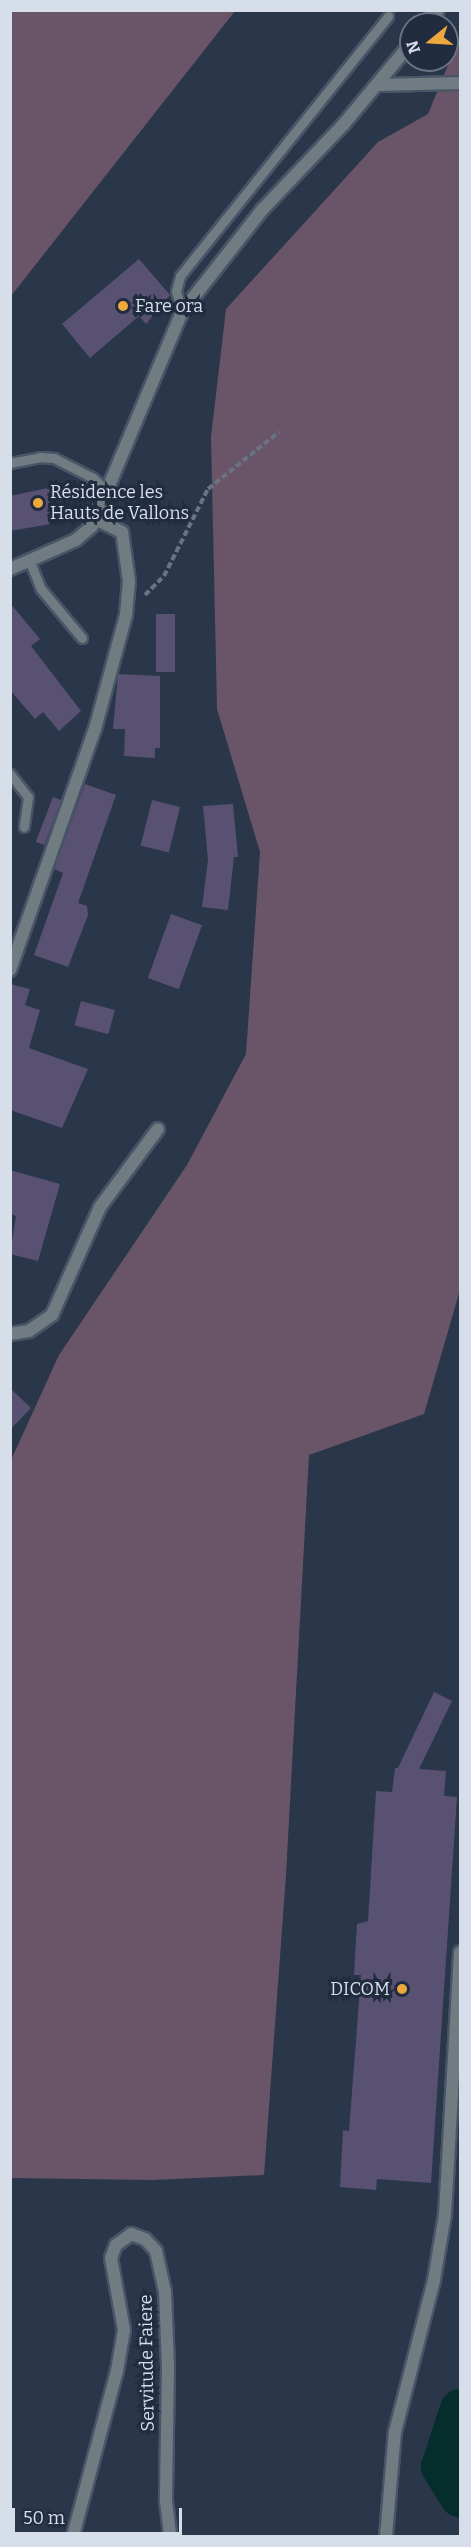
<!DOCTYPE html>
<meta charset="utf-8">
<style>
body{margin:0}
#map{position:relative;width:471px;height:2547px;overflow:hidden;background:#2a364a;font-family:Bitter,serif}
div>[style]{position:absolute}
.green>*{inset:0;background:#695567}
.river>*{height:40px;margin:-20px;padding:0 20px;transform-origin:20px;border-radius:20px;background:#052d2c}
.building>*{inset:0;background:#595172;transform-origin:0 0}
.path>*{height:4px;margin-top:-2px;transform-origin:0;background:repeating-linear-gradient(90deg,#697384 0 6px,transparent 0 9px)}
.roads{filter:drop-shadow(2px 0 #495467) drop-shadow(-2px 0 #495467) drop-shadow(0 2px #495467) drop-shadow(0 -2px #495467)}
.service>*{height:9px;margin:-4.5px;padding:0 4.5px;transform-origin:4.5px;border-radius:4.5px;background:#707c82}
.minor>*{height:12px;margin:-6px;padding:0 6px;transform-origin:6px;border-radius:6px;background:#707c82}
.dots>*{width:16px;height:16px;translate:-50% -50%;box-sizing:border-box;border:3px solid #212c40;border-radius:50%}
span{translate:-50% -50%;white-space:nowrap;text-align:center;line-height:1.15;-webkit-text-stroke:6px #212c40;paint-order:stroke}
.poi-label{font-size:18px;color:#d6deea}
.left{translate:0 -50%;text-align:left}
.right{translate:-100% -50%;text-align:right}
.street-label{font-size:18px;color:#d6deea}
.frame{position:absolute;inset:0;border:12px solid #d6deea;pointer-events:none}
.north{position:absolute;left:399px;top:12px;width:60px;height:60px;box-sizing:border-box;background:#212c40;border:2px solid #697384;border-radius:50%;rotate:252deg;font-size:16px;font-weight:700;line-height:24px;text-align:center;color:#d6deea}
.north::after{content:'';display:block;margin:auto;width:21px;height:27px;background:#eea73d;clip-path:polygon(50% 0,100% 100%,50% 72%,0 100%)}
.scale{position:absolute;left:12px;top:2508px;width:170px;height:27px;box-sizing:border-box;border:3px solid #d6deea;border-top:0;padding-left:8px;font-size:18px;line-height:21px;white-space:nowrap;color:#d6deea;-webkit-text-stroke:4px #212c40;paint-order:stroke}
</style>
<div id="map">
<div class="green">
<i style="clip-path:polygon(11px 10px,235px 11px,11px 296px,10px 11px)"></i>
<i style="clip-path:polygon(460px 36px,460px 1290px,424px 1414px,309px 1455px,286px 1875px,264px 2175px,153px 2180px,11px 2178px,11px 1460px,59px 1355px,187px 1165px,246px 1054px,260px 852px,217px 709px,211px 437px,226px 309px,378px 142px,428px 114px)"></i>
</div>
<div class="river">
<i style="left:460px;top:2409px;width:61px;rotate:108.1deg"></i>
<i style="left:441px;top:2467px;width:36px;rotate:58deg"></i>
</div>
<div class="building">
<i style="clip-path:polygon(139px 259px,170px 295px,146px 324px,139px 316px,90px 358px,62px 324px)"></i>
<i style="clip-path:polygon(62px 485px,67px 510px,49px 513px,51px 524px,10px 531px,10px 496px)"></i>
<i style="clip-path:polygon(10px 603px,40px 639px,31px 646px,81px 711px,59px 731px,43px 712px,35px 719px,10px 690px)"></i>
<i style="left:156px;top:614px;width:19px;height:58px"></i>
<i style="clip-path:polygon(118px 674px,160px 676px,160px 748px,155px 748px,155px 758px,124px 756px,125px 729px,113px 729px)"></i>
<i style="clip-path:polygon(85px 784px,116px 795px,78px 903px,87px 906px,88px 915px,68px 967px,34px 955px,63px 873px,54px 869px)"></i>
<i style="left:53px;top:797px;width:9px;height:48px;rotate:21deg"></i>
<i style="left:152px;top:800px;width:29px;height:47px;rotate:14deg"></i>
<i style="clip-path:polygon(233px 804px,238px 857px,234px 857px,228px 910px,202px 907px,208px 860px,203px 806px)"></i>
<i style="left:171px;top:914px;width:33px;height:68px;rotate:20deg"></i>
<i style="clip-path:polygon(10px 984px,30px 989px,25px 1005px,40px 1010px,29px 1048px,88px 1069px,62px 1128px,10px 1110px)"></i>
<i style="left:81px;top:1001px;width:35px;height:25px;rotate:15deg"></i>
<i style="clip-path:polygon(10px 1170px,60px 1184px,38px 1261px,10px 1254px,16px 1216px,10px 1214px)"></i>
<i style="clip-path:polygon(10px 1388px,31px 1408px,10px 1430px)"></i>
<i style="clip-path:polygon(434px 1692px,452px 1701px,419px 1769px,446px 1771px,444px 1796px,457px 1797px,431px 2183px,377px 2179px,376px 2190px,340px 2187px,343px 2130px,349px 2131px,361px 1975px,354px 1975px,357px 1924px,368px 1921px,376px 1791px,392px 1792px,395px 1768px,398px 1768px)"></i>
</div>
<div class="path">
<i style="left:145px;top:595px;width:27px;rotate:-45deg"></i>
<i style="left:164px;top:576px;width:97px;rotate:-63.2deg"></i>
<i style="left:208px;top:489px;width:91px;rotate:-38.8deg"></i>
</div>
<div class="roads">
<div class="service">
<i style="left:182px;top:312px;width:22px;rotate:-106deg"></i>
<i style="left:176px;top:291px;width:16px;rotate:-75deg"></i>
<i style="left:180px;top:276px;width:333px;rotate:-51.3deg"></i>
<i style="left:10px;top:463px;width:31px;rotate:-11deg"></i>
<i style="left:40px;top:457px;width:14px;rotate:4deg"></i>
<i style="left:54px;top:458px;width:44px;rotate:27.1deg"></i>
<i style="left:93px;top:478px;width:16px;rotate:43deg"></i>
<i style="left:30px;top:562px;width:29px;rotate:68deg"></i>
<i style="left:41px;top:589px;width:64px;rotate:50.1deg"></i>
<i style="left:10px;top:774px;width:29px;rotate:52deg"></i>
<i style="left:28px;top:797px;width:30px;rotate:98deg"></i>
</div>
<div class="minor">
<i style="left:426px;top:24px;width:18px;rotate:-49deg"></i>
<i style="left:377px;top:85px;width:83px;rotate:-1.4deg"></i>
<i style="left:10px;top:569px;width:72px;rotate:-23.7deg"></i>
<i style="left:76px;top:540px;width:21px;rotate:-41deg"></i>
<i style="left:92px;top:526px;width:232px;rotate:-67.2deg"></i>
<i style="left:182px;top:312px;width:130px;rotate:-51.9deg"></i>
<i style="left:262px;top:210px;width:117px;rotate:-46.4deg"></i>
<i style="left:343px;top:125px;width:107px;rotate:-50.3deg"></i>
<i style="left:10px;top:970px;width:256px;rotate:-70.6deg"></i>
<i style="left:95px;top:729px;width:118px;rotate:-74.8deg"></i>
<i style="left:126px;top:615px;width:34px;rotate:-85deg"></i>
<i style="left:129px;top:581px;width:49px;rotate:-98.1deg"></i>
<i style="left:122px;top:532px;width:30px;rotate:-154deg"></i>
<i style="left:10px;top:1334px;width:19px;rotate:-9deg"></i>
<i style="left:29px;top:1331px;width:28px;rotate:-35deg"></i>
<i style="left:52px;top:1315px;width:118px;rotate:-66deg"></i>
<i style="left:100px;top:1207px;width:97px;rotate:-53.4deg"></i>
<i style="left:73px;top:2536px;width:171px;rotate:-75.1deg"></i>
<i style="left:117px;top:2371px;width:42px;rotate:-80.3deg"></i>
<i style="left:124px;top:2330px;width:73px;rotate:-100.2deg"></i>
<i style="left:111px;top:2258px;width:14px;rotate:-69deg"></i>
<i style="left:116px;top:2245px;width:19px;rotate:-36deg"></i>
<i style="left:131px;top:2234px;width:15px;rotate:20deg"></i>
<i style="left:145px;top:2239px;width:16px;rotate:47deg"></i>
<i style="left:156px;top:2251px;width:42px;rotate:77.6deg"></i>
<i style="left:165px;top:2292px;width:75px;rotate:87.7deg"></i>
<i style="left:168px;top:2367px;width:134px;rotate:90.9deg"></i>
<i style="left:166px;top:2501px;width:35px;rotate:83deg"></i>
<i style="left:386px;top:2536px;width:104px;rotate:-85.1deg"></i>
<i style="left:395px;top:2432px;width:157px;rotate:-75.6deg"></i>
<i style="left:434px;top:2280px;width:67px;rotate:-80.5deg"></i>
<i style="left:445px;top:2214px;width:262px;rotate:-86.7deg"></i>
</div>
</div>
<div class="dots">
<i style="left:123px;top:306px;background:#eea73d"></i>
<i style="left:38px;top:503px;background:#eea73d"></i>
<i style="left:402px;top:1989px;background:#eea73d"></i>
</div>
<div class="poi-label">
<span class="left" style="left:135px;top:306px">Fare ora</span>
<span class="left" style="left:50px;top:503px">Résidence les<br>Hauts de Vallons</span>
<span class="right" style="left:390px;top:1989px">DICOM</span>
</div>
<div class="street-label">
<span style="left:147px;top:2363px;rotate:-91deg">Servitude Faiere</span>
</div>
<div class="frame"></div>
<div class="north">N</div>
<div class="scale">50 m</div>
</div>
